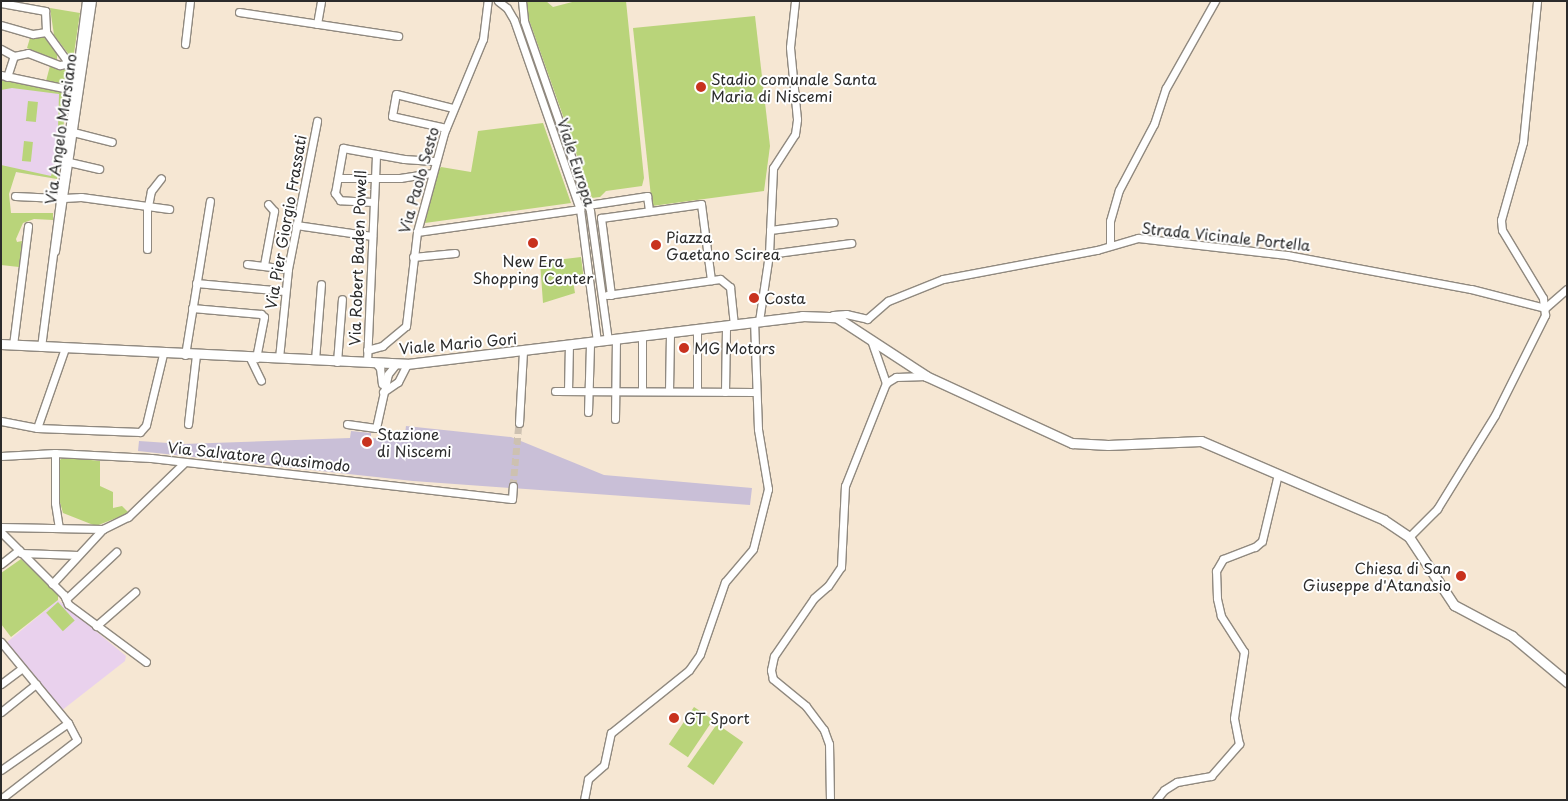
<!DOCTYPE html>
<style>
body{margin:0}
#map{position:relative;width:1568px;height:801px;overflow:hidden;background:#f6e7d3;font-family:"Playpen Sans",sans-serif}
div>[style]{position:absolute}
.built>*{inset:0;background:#e9d1ed}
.industrial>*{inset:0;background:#c9bfd7}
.green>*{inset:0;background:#b9d47a;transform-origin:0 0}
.minor-tunnel>*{height:7px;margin-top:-3.5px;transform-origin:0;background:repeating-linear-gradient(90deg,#cdc1b1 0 7px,transparent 0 10.5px)}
.roads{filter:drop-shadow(1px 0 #90897f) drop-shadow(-1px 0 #90897f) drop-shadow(0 1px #90897f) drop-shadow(0 -1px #90897f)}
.minor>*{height:7px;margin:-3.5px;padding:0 3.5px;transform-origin:3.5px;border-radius:3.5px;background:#fff}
.major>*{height:9px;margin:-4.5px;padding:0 4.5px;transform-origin:4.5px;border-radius:4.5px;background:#fff}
.dots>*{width:14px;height:14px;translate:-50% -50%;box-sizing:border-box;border:2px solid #fff;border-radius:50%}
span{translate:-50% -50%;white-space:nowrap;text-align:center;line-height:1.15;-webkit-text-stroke:4px #fff;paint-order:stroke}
.poi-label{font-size:15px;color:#2b2b2b}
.left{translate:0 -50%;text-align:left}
.right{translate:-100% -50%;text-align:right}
.street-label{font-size:15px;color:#2b2b2b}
.frame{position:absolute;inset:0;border:2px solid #2b2b2b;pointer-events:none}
</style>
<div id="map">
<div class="built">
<i style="clip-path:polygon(1px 80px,68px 93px,59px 164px,53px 165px,58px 171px,57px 179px,16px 172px,15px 176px,1px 174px)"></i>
<i style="clip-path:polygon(58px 600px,126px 656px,125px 661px,61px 711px,6px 643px)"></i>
</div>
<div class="industrial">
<i style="clip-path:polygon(406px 426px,511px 437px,604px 475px,752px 488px,750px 505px,413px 481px,138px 451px,139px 441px,183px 444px,350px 438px,351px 431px,371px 433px,371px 438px,404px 441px)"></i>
</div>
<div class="green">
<i style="clip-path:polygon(527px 1px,546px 1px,553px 7px,576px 1px,626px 1px,644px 178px,642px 186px,606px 191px,600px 197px,592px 198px,527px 14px)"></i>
<i style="clip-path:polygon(50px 8px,80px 13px,73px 60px,54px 35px)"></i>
<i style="clip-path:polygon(755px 16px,770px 146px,764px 191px,652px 206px,633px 28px)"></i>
<i style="clip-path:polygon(43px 36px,57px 53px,57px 62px,27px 48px,30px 38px)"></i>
<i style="clip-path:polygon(50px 66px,68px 69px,69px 86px,46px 81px)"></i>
<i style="clip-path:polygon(1px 80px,68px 93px,63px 129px,58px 128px,59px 94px,12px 88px,1px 90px)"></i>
<i style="left:28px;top:101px;width:10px;height:20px;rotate:6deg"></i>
<i style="clip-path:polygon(543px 123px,571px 203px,425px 223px,438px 170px,441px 167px,471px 172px,478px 131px)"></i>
<i style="left:24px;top:141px;width:9px;height:20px;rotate:6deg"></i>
<i style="clip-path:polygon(1px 165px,51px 176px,53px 168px,58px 171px,57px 179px,16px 172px,9px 194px,11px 213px,53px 213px,53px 220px,34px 219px,23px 223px,16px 239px,17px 242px,22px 241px,19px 267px,1px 265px)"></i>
<i style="clip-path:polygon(581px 257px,584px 280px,573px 281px,575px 293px,543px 303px,540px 262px)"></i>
<i style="clip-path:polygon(63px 457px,100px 461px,100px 486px,113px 492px,113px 508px,122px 506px,129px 513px,96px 526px,63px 513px,59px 499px,60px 460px)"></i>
<i style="clip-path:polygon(21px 559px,58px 593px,58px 600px,11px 637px,1px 624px,1px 573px)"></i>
<i style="left:58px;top:602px;width:25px;height:16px;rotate:48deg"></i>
<i style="left:694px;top:707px;width:23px;height:45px;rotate:34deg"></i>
<i style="left:717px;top:724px;width:32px;height:52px;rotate:35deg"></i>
</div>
<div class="minor-tunnel">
<i style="left:513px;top:486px;width:63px;rotate:-84.6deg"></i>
</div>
<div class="roads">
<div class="minor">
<i style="left:498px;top:1px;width:11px;rotate:38deg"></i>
<i style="left:507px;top:8px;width:14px;rotate:60deg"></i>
<i style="left:514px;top:20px;width:200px;rotate:70.8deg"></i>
<i style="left:580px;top:209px;width:134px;rotate:82.7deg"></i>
<i style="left:522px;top:1px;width:20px;rotate:84deg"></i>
<i style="left:524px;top:21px;width:201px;rotate:70.8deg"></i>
<i style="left:590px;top:211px;width:130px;rotate:82.1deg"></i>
<i style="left:1px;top:3px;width:45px;rotate:10.3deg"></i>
<i style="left:45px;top:11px;width:21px;rotate:87deg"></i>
<i style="left:239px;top:12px;width:161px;rotate:8.6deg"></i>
<i style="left:317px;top:24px;width:23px;rotate:-80deg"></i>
<i style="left:1px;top:25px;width:33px;rotate:16deg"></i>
<i style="left:33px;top:34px;width:13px;rotate:-9deg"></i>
<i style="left:46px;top:32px;width:34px;rotate:54deg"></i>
<i style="left:66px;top:60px;width:12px;rotate:20deg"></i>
<i style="left:185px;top:44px;width:43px;rotate:-83.4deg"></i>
<i style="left:1px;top:49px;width:15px;rotate:28deg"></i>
<i style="left:14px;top:56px;width:14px;rotate:-12deg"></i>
<i style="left:28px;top:53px;width:34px;rotate:21deg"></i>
<i style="left:60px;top:65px;width:10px;rotate:-11deg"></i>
<i style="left:1px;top:75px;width:74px;rotate:11.8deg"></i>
<i style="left:7px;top:77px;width:22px;rotate:-72deg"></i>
<i style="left:446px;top:128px;width:55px;rotate:-167.5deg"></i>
<i style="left:392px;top:116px;width:22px;rotate:-80deg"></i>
<i style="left:396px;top:94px;width:59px;rotate:13.8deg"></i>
<i style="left:73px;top:132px;width:40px;rotate:14.4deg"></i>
<i style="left:69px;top:162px;width:31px;rotate:13deg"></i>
<i style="left:338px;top:178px;width:62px"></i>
<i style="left:400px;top:178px;width:33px;rotate:-9deg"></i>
<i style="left:15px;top:196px;width:43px;rotate:2.7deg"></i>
<i style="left:64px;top:198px;width:17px;rotate:-3deg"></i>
<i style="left:81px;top:197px;width:89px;rotate:7.8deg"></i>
<i style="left:373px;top:202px;width:33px;rotate:-177deg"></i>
<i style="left:340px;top:200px;width:9px;rotate:-126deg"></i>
<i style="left:335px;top:193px;width:46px;rotate:-79.9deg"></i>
<i style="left:343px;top:148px;width:62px;rotate:10.2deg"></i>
<i style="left:404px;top:159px;width:32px;rotate:4deg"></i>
<i style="left:588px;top:205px;width:60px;rotate:-8.7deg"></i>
<i style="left:647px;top:196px;width:15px;rotate:82deg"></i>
<i style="left:147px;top:206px;width:43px;rotate:90deg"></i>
<i style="left:148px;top:206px;width:15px;rotate:-79deg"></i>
<i style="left:151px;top:191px;width:16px;rotate:-52deg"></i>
<i style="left:296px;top:225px;width:77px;rotate:8.2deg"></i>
<i style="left:770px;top:230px;width:64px;rotate:-7.1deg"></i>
<i style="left:417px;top:232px;width:165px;rotate:-8deg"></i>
<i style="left:1110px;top:245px;width:24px;rotate:-90deg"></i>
<i style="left:1110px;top:221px;width:32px;rotate:-74deg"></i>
<i style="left:1119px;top:190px;width:75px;rotate:-62.1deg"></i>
<i style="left:1154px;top:124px;width:38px;rotate:-72deg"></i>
<i style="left:1166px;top:88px;width:100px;rotate:-60.6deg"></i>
<i style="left:55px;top:251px;width:253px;rotate:-81.6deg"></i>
<i style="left:769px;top:254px;width:83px;rotate:-7.6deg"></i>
<i style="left:413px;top:257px;width:42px;rotate:-5.4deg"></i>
<i style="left:247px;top:264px;width:41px;rotate:7deg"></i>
<i style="left:264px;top:265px;width:55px;rotate:-79.5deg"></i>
<i style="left:274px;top:211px;width:9px;rotate:-131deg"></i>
<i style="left:196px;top:283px;width:89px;rotate:5.1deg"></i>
<i style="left:607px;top:295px;width:114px;rotate:-8.1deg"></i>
<i style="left:720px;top:279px;width:13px;rotate:39deg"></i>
<i style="left:730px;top:287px;width:37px;rotate:84deg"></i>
<i style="left:611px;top:295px;width:78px;rotate:-97.4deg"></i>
<i style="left:601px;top:218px;width:101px;rotate:-8deg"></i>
<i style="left:701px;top:204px;width:77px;rotate:82.5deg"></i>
<i style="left:192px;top:308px;width:69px;rotate:5deg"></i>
<i style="left:261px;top:314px;width:4px;rotate:45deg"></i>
<i style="left:264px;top:317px;width:42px;rotate:101deg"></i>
<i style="left:833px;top:315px;width:13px;rotate:-4deg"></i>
<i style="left:846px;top:314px;width:22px;rotate:13deg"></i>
<i style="left:867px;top:319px;width:28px;rotate:-41deg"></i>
<i style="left:888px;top:301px;width:59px;rotate:-21.8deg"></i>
<i style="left:943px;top:279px;width:157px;rotate:-10.7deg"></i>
<i style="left:1097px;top:250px;width:43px;rotate:-16.3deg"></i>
<i style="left:1138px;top:238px;width:150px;rotate:6.5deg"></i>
<i style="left:1287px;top:255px;width:187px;rotate:10.5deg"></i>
<i style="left:1471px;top:289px;width:76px;rotate:14.4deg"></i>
<i style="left:1545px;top:308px;width:29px;rotate:-41deg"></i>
<i style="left:759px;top:321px;width:68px;rotate:-81.5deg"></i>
<i style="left:769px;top:254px;width:86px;rotate:-87.3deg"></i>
<i style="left:773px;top:168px;width:40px;rotate:-57.1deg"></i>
<i style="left:795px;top:134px;width:15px;rotate:-82deg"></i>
<i style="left:797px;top:119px;width:72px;rotate:-95.6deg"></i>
<i style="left:790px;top:47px;width:46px;rotate:-83.8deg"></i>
<i style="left:642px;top:336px;width:55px;rotate:90deg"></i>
<i style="left:871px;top:340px;width:46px;rotate:70.8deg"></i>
<i style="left:13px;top:345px;width:120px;rotate:-82.8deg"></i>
<i style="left:41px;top:347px;width:349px;rotate:-82.6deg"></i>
<i style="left:367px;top:350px;width:16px;rotate:-15deg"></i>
<i style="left:382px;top:346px;width:31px;rotate:-40deg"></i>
<i style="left:406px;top:326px;width:95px;rotate:-83.3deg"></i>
<i style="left:417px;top:232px;width:103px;rotate:-74.7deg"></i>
<i style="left:444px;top:133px;width:102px;rotate:-67.5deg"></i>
<i style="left:483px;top:39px;width:38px;rotate:-83deg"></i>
<i style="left:185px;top:355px;width:156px;rotate:-80.8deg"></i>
<i style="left:250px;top:358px;width:25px;rotate:64deg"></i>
<i style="left:279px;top:358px;width:89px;rotate:-84.2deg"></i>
<i style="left:288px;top:269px;width:151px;rotate:-78.9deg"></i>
<i style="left:315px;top:360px;width:76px;rotate:-85.5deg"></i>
<i style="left:337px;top:362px;width:63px;rotate:-85.5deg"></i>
<i style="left:367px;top:362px;width:208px;rotate:-87.5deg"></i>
<i style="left:375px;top:362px;width:8px;rotate:50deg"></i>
<i style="left:380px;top:368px;width:16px;rotate:83deg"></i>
<i style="left:555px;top:391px;width:200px;rotate:0.3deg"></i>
<i style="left:568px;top:391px;width:46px;rotate:-88.8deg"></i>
<i style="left:669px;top:391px;width:59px;rotate:-89deg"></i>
<i style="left:697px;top:391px;width:62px;rotate:-90deg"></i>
<i style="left:383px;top:392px;width:18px;rotate:-34deg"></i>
<i style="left:398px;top:382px;width:20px;rotate:-63deg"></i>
<i style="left:725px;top:392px;width:66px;rotate:-89.1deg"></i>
<i style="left:588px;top:412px;width:69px;rotate:-88.3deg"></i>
<i style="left:615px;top:419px;width:80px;rotate:-89.3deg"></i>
<i style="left:1px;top:421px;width:37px;rotate:11deg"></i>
<i style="left:37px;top:428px;width:103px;rotate:2.2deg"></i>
<i style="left:140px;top:432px;width:9px;rotate:-49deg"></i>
<i style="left:146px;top:425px;width:73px;rotate:-76.5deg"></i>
<i style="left:519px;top:423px;width:72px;rotate:-86.8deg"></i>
<i style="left:188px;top:424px;width:69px;rotate:-83.4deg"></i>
<i style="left:347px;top:424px;width:29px;rotate:8deg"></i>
<i style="left:376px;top:428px;width:55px;rotate:-77.5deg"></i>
<i style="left:388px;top:374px;width:14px;rotate:-51deg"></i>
<i style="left:37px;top:428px;width:85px;rotate:-70.7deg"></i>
<i style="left:55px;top:453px;width:50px;rotate:90deg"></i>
<i style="left:55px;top:503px;width:25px;rotate:81deg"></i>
<i style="left:1px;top:456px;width:54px;rotate:-3.2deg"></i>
<i style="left:55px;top:453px;width:96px;rotate:3deg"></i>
<i style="left:151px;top:458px;width:363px;rotate:6.5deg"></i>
<i style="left:512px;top:499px;width:13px;rotate:-86deg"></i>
<i style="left:1px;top:527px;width:102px;rotate:1.1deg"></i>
<i style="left:1px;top:532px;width:89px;rotate:45deg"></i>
<i style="left:64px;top:595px;width:10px;rotate:66deg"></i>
<i style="left:68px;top:604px;width:97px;rotate:36.6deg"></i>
<i style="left:1409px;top:537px;width:40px;rotate:-45deg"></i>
<i style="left:1437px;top:509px;width:110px;rotate:-58.3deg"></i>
<i style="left:1495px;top:415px;width:112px;rotate:-63.4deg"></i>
<i style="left:1545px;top:315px;width:17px;rotate:-97deg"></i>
<i style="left:1543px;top:298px;width:79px;rotate:-121.1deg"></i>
<i style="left:1502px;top:230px;width:10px;rotate:-96deg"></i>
<i style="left:1501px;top:220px;width:81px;rotate:-74.2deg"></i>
<i style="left:1523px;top:142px;width:142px;rotate:-84.3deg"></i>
<i style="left:21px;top:553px;width:57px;rotate:2deg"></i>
<i style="left:1px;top:564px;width:23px;rotate:-38deg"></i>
<i style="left:52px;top:584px;width:75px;rotate:-47.2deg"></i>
<i style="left:103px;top:529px;width:28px;rotate:-26deg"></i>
<i style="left:128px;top:517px;width:79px;rotate:-44deg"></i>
<i style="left:66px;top:599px;width:69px;rotate:-43.2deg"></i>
<i style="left:96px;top:626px;width:52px;rotate:-41.1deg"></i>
<i style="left:1px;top:642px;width:105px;rotate:50.4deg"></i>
<i style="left:68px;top:723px;width:19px;rotate:62deg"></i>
<i style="left:77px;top:740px;width:96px;rotate:142.2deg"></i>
<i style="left:1px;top:684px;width:26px;rotate:-37deg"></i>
<i style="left:1px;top:712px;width:45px;rotate:-38.7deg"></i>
<i style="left:1px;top:770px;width:82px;rotate:-35deg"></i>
<i style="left:584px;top:800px;width:21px;rotate:-79deg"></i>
<i style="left:588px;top:779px;width:21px;rotate:-41deg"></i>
<i style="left:604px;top:765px;width:33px;rotate:-78deg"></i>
<i style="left:611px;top:733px;width:100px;rotate:-38.9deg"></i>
<i style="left:689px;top:670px;width:19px;rotate:-55deg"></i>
<i style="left:700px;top:654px;width:76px;rotate:-70.9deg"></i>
<i style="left:725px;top:582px;width:43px;rotate:-49.7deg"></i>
<i style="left:753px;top:549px;width:62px;rotate:-76deg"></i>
<i style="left:768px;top:489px;width:61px;rotate:-99.5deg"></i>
<i style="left:758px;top:429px;width:107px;rotate:-92.1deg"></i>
<i style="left:830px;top:800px;width:56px;rotate:-91deg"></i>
<i style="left:829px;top:744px;width:15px;rotate:-110deg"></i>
<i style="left:824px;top:730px;width:30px;rotate:-127deg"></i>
<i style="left:806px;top:706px;width:43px;rotate:-140.7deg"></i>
<i style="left:773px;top:679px;width:9px;rotate:-103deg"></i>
<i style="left:771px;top:670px;width:14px;rotate:-78deg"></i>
<i style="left:774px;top:656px;width:70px;rotate:-55.4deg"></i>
<i style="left:814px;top:598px;width:18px;rotate:-41deg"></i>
<i style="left:828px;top:586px;width:23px;rotate:-56deg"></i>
<i style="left:841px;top:567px;width:81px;rotate:-87.2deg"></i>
<i style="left:845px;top:486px;width:111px;rotate:-68.3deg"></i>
<i style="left:886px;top:383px;width:12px;rotate:-31deg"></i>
<i style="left:896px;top:377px;width:30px;rotate:-2deg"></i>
<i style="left:1156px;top:800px;width:13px;rotate:-51deg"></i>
<i style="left:1164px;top:790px;width:15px;rotate:-32deg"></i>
<i style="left:1177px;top:782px;width:35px;rotate:-10deg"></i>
<i style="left:1211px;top:776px;width:43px;rotate:-48.8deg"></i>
<i style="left:1239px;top:744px;width:26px;rotate:-101deg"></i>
<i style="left:1234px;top:718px;width:67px;rotate:-81.4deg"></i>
<i style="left:1244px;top:652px;width:43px;rotate:-122.6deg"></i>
<i style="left:1221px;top:616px;width:18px;rotate:-103deg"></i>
<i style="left:1217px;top:598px;width:27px;rotate:-92deg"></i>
<i style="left:1216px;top:571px;width:14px;rotate:-60deg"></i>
<i style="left:1223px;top:559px;width:34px;rotate:-21deg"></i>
<i style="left:1255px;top:547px;width:9px;rotate:-41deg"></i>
<i style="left:1262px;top:541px;width:69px;rotate:-76.6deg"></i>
</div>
<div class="major">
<i style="left:1px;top:344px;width:406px;rotate:2.8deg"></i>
<i style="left:407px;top:364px;width:398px;rotate:-6.9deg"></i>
<i style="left:802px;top:316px;width:34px;rotate:2deg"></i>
<i style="left:836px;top:317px;width:108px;rotate:33.2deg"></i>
<i style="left:926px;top:376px;width:161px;rotate:24.7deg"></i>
<i style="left:1072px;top:443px;width:36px;rotate:3deg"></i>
<i style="left:1108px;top:445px;width:93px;rotate:-2.5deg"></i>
<i style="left:1201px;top:441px;width:199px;rotate:23.3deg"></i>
<i style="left:1384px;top:520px;width:30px;rotate:34deg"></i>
<i style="left:1409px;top:537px;width:82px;rotate:56.5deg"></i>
<i style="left:1454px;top:605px;width:66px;rotate:28.1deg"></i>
<i style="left:1512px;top:636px;width:72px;rotate:39.9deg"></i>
</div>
</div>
<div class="dots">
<i style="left:701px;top:87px;background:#c8321e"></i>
<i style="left:533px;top:243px;background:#c8321e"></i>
<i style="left:656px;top:245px;background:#c8321e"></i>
<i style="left:754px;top:298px;background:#c8321e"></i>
<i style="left:684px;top:348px;background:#c8321e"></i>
<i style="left:367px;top:442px;background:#c8321e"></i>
<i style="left:1461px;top:576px;background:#c8321e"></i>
<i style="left:674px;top:718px;background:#c8321e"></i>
</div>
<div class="poi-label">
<span class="left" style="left:711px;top:87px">Stadio comunale Santa<br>Maria di Niscemi</span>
<span class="left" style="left:666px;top:245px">Piazza<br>Gaetano Scirea</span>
<span style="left:533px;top:269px">New Era<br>Shopping Center</span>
<span class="left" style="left:764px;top:298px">Costa</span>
<span class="left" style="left:694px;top:348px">MG Motors</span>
<span class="left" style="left:377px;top:442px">Stazione<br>di Niscemi</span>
<span class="right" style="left:1451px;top:576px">Chiesa di San<br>Giuseppe d'Atanasio</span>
<span class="left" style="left:684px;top:718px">GT Sport</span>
</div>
<div class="street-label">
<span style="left:60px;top:129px;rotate:-82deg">Via Angelo Marsiano</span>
<span style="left:577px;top:162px;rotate:72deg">Viale Europa</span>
<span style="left:418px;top:180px;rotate:-74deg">Via Paolo Sesto</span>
<span style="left:285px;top:222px;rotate:-80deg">Via Pier Giorgio Frassati</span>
<span style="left:1226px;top:236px;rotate:6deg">Strada Vicinale Portella</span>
<span style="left:357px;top:258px;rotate:-88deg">Via Robert Baden Powell</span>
<span style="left:458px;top:343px;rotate:-5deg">Viale Mario Gori</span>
<span style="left:259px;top:456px;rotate:6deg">Via Salvatore Quasimodo</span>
</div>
<div class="frame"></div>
</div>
